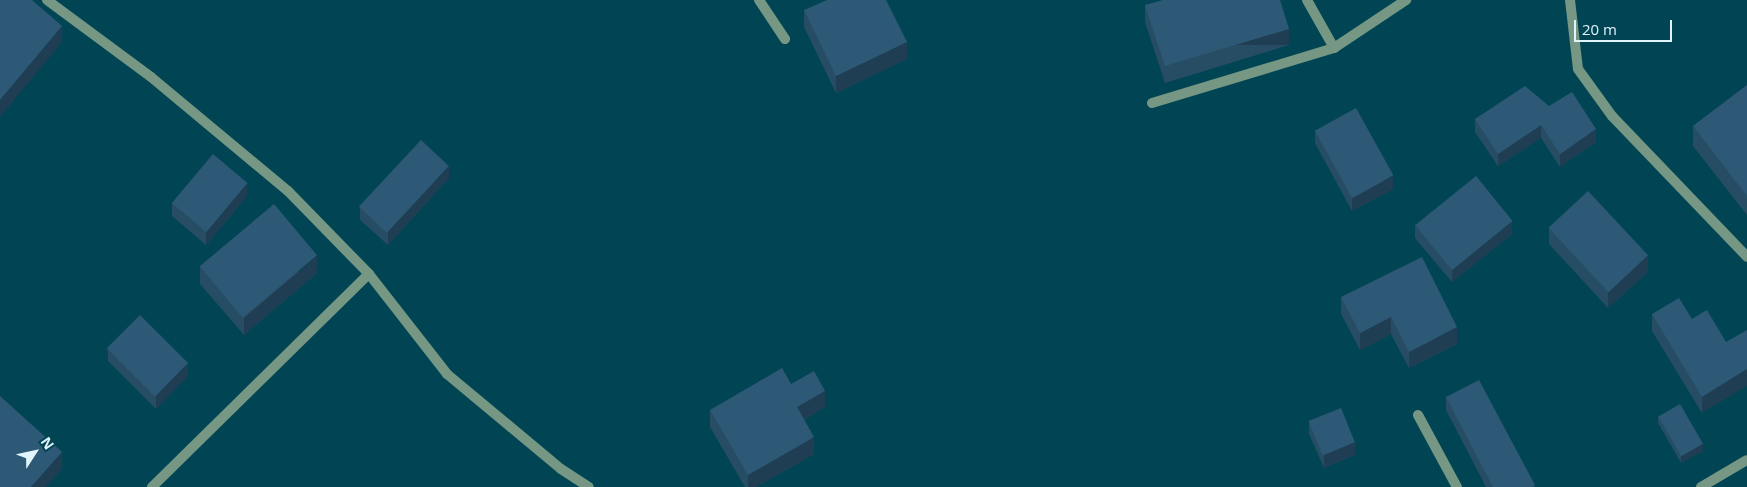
<!DOCTYPE html>
<style>
body{margin:0}
#map{position:relative;width:1747px;height:487px;overflow:hidden;background:#014554;font-family:"Open Sans",sans-serif}
div>[style]{position:absolute}
.service>*{height:10px;margin:-5px;padding:0 5px;transform-origin:5px;border-radius:5px;background:#759783}
.minor>*{height:10px;margin:-5px;padding:0 5px;transform-origin:5px;border-radius:5px;background:#759783}
.tertiary>*{height:10px;margin:-5px;padding:0 5px;transform-origin:5px;border-radius:5px;background:#759783}
.wall>*{inset:0;background:#274d65}
.shaded-wall>*{inset:0;background:#203e53;transform-origin:0 0}
.building>*{inset:0;background:#2d5976;transform-origin:0 0}
span{translate:-50% -50%;white-space:nowrap;text-align:center;line-height:1.15;-webkit-text-stroke:5px #014554;paint-order:stroke}
.north{position:absolute;left:10px;top:427px;width:50px;height:50px;-webkit-text-stroke:4px #014554;paint-order:stroke;rotate:55deg;font-size:14px;font-weight:700;line-height:20px;text-align:center;color:#e1f4fb}
.north::after{content:'';display:block;margin:auto;width:18px;height:22px;background:#e1f4fb;clip-path:polygon(50% 0,100% 100%,50% 72%,0 100%)}
.scale{position:absolute;left:1574px;top:20px;width:98px;height:22px;box-sizing:border-box;border:2px solid #e1f4fb;border-top:0;padding-left:6px;font-size:15px;line-height:18px;white-space:nowrap;color:#e1f4fb;-webkit-text-stroke:4px #014554;paint-order:stroke}
</style>
<div id="map">
<div class="service">
<i style="left:759px;top:0;width:47px;rotate:56.3deg"></i>
</div>
<div class="minor">
<i style="left:47px;top:0;width:129px;rotate:36.5deg"></i>
<i style="left:151px;top:77px;width:178px;rotate:39.8deg"></i>
<i style="left:288px;top:191px;width:116px;rotate:45.7deg"></i>
<i style="left:369px;top:274px;width:127px;rotate:52deg"></i>
<i style="left:447px;top:374px;width:148px;rotate:39.8deg"></i>
<i style="left:561px;top:469px;width:33px;rotate:33deg"></i>
<i style="left:1307px;top:0;width:55px;rotate:60.6deg"></i>
<i style="left:1570px;top:0;width:69px;rotate:83.4deg"></i>
<i style="left:1578px;top:69px;width:58px;rotate:54.1deg"></i>
<i style="left:1612px;top:116px;width:195px;rotate:46.2deg"></i>
<i style="left:1152px;top:103px;width:190px;rotate:-16.8deg"></i>
<i style="left:1334px;top:48px;width:87px;rotate:-33.7deg"></i>
<i style="left:1418px;top:415px;width:82px;rotate:61.6deg"></i>
<i style="left:152px;top:487px;width:304px;rotate:-44.5deg"></i>
</div>
<div class="tertiary">
<i style="left:1701px;top:487px;width:53px;rotate:-30.4deg"></i>
</div>
<div class="wall">
<i style="clip-path:polygon(1145px 5px,1289px 45px,1165px 83px,1145px 22px)"></i>
<i style="clip-path:polygon(804px 10px,907px 59px,836px 93px,804px 27px)"></i>
<i style="clip-path:polygon(1747px 85px,1747px 215px,1693px 146px,1693px 126px)"></i>
<i style="clip-path:polygon(1549px 106px,1596px 142px,1560px 167px,1541px 138px,1498px 166px,1475px 132px,1475px 119px)"></i>
<i style="clip-path:polygon(1315px 130px,1393px 189px,1352px 211px,1315px 143px)"></i>
<i style="clip-path:polygon(449px 178px,388px 245px,360px 220px,360px 207px)"></i>
<i style="clip-path:polygon(247px 196px,206px 245px,172px 216px,172px 203px)"></i>
<i style="clip-path:polygon(1415px 225px,1512px 234px,1452px 282px,1415px 238px)"></i>
<i style="clip-path:polygon(1549px 228px,1648px 272px,1608px 308px,1549px 244px)"></i>
<i style="clip-path:polygon(200px 267px,317px 273px,244px 335px,200px 284px)"></i>
<i style="clip-path:polygon(1341px 297px,1457px 344px,1409px 368px,1391px 334px,1360px 350px,1341px 314px)"></i>
<i style="clip-path:polygon(1707px 310px,1702px 413px,1652px 331px,1652px 314px,1692px 319px)"></i>
<i style="clip-path:polygon(108px 349px,188px 376px,156px 409px,108px 361px)"></i>
<i style="clip-path:polygon(791px 384px,825px 407px,804px 420px,814px 454px,756px 487px,745px 487px,710px 427px,710px 410px)"></i>
<i style="clip-path:polygon(1446px 397px,1535px 487px,1486px 487px,1446px 410px)"></i>
<i style="clip-path:polygon(1658px 416px,1703px 451px,1681px 463px,1658px 423px)"></i>
<i style="clip-path:polygon(1309px 421px,1355px 455px,1324px 468px,1309px 434px)"></i>
</div>
<div class="shaded-wall">
<i style="clip-path:polygon(62px 26px,62px 42px,0 117px,0 100px)"></i>
<i style="left:1289px;top:29px;width:16px;height:129px;rotate:90deg"></i>
<i style="clip-path:polygon(907px 42px,907px 59px,836px 93px,836px 76px)"></i>
<i style="clip-path:polygon(1541px 125px,1541px 138px,1498px 166px,1498px 154px)"></i>
<i style="clip-path:polygon(1596px 129px,1596px 142px,1560px 167px,1560px 154px)"></i>
<i style="clip-path:polygon(449px 166px,449px 178px,388px 245px,388px 232px)"></i>
<i style="clip-path:polygon(1393px 176px,1393px 189px,1352px 211px,1352px 198px)"></i>
<i style="clip-path:polygon(247px 183px,247px 196px,206px 245px,206px 232px)"></i>
<i style="clip-path:polygon(1512px 221px,1512px 234px,1452px 282px,1452px 270px)"></i>
<i style="clip-path:polygon(1648px 255px,1648px 272px,1608px 308px,1608px 292px)"></i>
<i style="clip-path:polygon(317px 256px,317px 273px,244px 335px,244px 318px)"></i>
<i style="clip-path:polygon(1391px 317px,1391px 334px,1360px 350px,1360px 333px)"></i>
<i style="clip-path:polygon(1457px 327px,1457px 344px,1409px 368px,1409px 352px)"></i>
<i style="clip-path:polygon(188px 363px,188px 376px,156px 409px,156px 396px)"></i>
<i style="clip-path:polygon(1747px 369px,1747px 386px,1702px 413px,1702px 397px)"></i>
<i style="clip-path:polygon(825px 391px,825px 407px,797px 424px,797px 407px)"></i>
<i style="clip-path:polygon(814px 437px,814px 454px,756px 487px,748px 487px,748px 475px)"></i>
<i style="clip-path:polygon(1355px 442px,1355px 455px,1324px 468px,1324px 455px)"></i>
<i style="clip-path:polygon(1703px 444px,1703px 451px,1681px 463px,1681px 456px)"></i>
<i style="clip-path:polygon(62px 452px,62px 469px,46px 487px,31px 487px)"></i>
</div>
<div class="building">
<i style="clip-path:polygon(0 0,32px 0,62px 26px,0 100px)"></i>
<i style="clip-path:polygon(827px 0,886px 0,907px 42px,836px 76px,804px 10px)"></i>
<i style="clip-path:polygon(1163px 0,1280px 0,1289px 29px,1165px 66px,1145px 5px)"></i>
<i style="clip-path:polygon(1747px 85px,1747px 196px,1693px 126px)"></i>
<i style="clip-path:polygon(1525px 86px,1549px 106px,1572px 92px,1596px 129px,1560px 154px,1541px 125px,1498px 154px,1475px 119px)"></i>
<i style="left:1356px;top:108px;width:77px;height:47px;rotate:61deg"></i>
<i style="left:421px;top:140px;width:38px;height:91px;rotate:43deg"></i>
<i style="left:213px;top:154px;width:45px;height:64px;rotate:40deg"></i>
<i style="left:1476px;top:176px;width:58px;height:78px;rotate:51deg"></i>
<i style="left:1588px;top:191px;width:88px;height:54px;rotate:47deg"></i>
<i style="left:274px;top:204px;width:67px;height:97px;rotate:50deg"></i>
<i style="clip-path:polygon(1422px 257px,1457px 327px,1409px 352px,1391px 317px,1360px 333px,1341px 297px)"></i>
<i style="clip-path:polygon(1679px 298px,1692px 319px,1707px 310px,1726px 342px,1747px 330px,1747px 369px,1702px 397px,1652px 314px)"></i>
<i style="left:140px;top:315px;width:68px;height:47px;rotate:45deg"></i>
<i style="clip-path:polygon(782px 368px,791px 384px,814px 371px,825px 391px,797px 407px,814px 437px,748px 475px,710px 410px)"></i>
<i style="clip-path:polygon(1479px 380px,1535px 485px,1532px 487px,1493px 487px,1446px 397px)"></i>
<i style="clip-path:polygon(0 396px,62px 452px,31px 487px,0 487px)"></i>
<i style="left:1680px;top:404px;width:46px;height:25px;rotate:60deg"></i>
<i style="left:1341px;top:408px;width:37px;height:35px;rotate:68deg"></i>
</div>
<div class="north">N</div>
<div class="scale">20 m</div>
</div>
